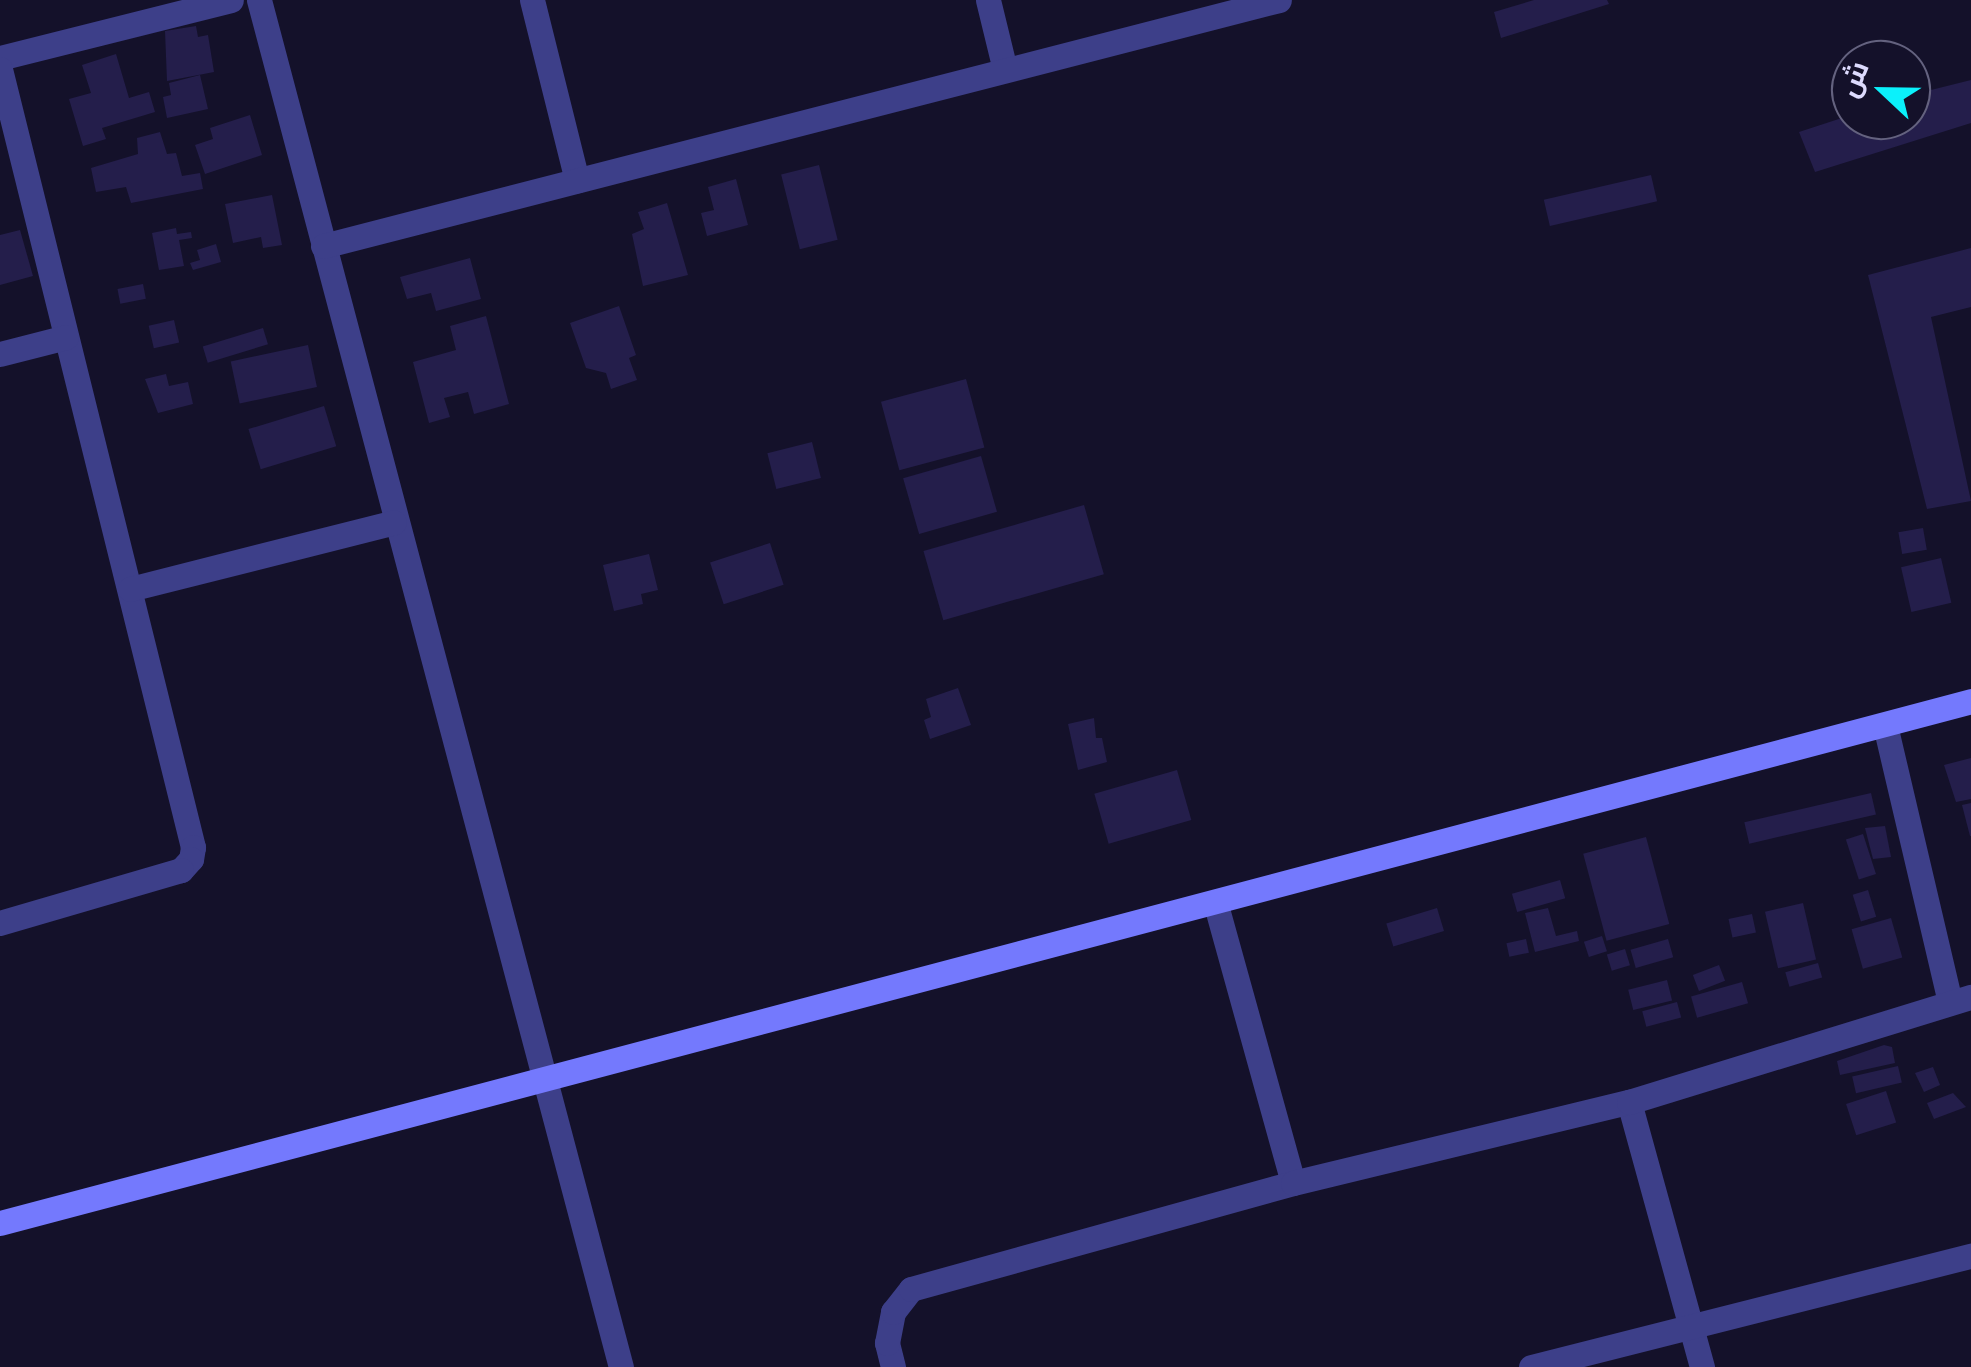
<!DOCTYPE html>
<meta charset="utf-8">
<style>
body{margin:0}
#map{position:relative;width:1971px;height:1367px;overflow:hidden;background:#14112a;font-family:"Alegreya Sans",Cairo,sans-serif}
div>[style]{position:absolute}
.building>*{inset:0;background:#241e4b;transform-origin:0 0}
.street>*{height:25px;margin:-12.5px;padding:0 12.5px;transform-origin:12.5px;border-radius:12.5px;background:#3d3f89}
.secondary>*{height:25px;margin:-12.5px;padding:0 12.5px;transform-origin:12.5px;border-radius:12.5px;background:#7479fd}
span{translate:-50% -50%;white-space:nowrap;text-align:center;line-height:1.15;-webkit-text-stroke:8px #14112a;paint-order:stroke}
.north{position:absolute;left:1831px;top:40px;width:100px;height:100px;box-sizing:border-box;background:#14112a;border:2px solid #64627f;border-radius:50%;rotate:292deg;font-size:28px;font-weight:700;line-height:40px;text-align:center;color:#dddbfe}
.north::after{content:'';display:block;margin:auto;width:35px;height:45px;background:#0bf1fb;clip-path:polygon(50% 0,100% 100%,50% 72%,0 100%)}
</style>
<div id="map">
<div class="building">
<i style="clip-path:polygon(1534px 0,1607px 0,1609px 4px,1501px 38px,1494px 12px)"></i>
<i style="clip-path:polygon(196px 26px,198px 37px,208px 35px,214px 72px,167px 81px,165px 31px)"></i>
<i style="clip-path:polygon(116px 54px,129px 98px,149px 92px,155px 112px,102px 128px,106px 139px,83px 146px,69px 99px,91px 93px,82px 65px)"></i>
<i style="clip-path:polygon(200px 75px,208px 109px,167px 118px,163px 97px,171px 95px,169px 83px)"></i>
<i style="clip-path:polygon(1971px 80px,1971px 123px,1815px 172px,1799px 132px,1851px 115px,1851px 120px,1911px 120px,1911px 95px)"></i>
<i style="clip-path:polygon(250px 115px,262px 155px,205px 174px,195px 145px,213px 139px,210px 128px)"></i>
<i style="clip-path:polygon(160px 132px,167px 154px,176px 153px,182px 176px,200px 173px,203px 189px,131px 203px,126px 187px,96px 192px,91px 168px,138px 154px,137px 138px)"></i>
<i style="left:819px;top:165px;width:77px;height:39px;rotate:76deg"></i>
<i style="left:1651px;top:175px;width:27px;height:110px;rotate:77deg"></i>
<i style="clip-path:polygon(736px 179px,748px 225px,707px 236px,701px 213px,714px 210px,708px 187px)"></i>
<i style="clip-path:polygon(272px 195px,282px 245px,263px 248px,261px 237px,233px 243px,225px 204px)"></i>
<i style="clip-path:polygon(667px 203px,688px 275px,643px 286px,632px 234px,644px 229px,638px 212px)"></i>
<i style="clip-path:polygon(176px 228px,177px 234px,191px 232px,192px 238px,179px 240px,184px 266px,159px 270px,152px 233px)"></i>
<i style="clip-path:polygon(20px 230px,33px 276px,0 285px,0 235px)"></i>
<i style="clip-path:polygon(216px 244px,221px 262px,193px 270px,190px 263px,200px 260px,197px 250px)"></i>
<i style="clip-path:polygon(1971px 248px,1971px 307px,1931px 317px,1971px 501px,1927px 509px,1868px 275px)"></i>
<i style="clip-path:polygon(470px 258px,481px 299px,436px 311px,431px 293px,407px 299px,400px 277px)"></i>
<i style="left:143px;top:284px;width:15px;height:26px;rotate:79deg"></i>
<i style="clip-path:polygon(619px 306px,636px 355px,629px 358px,637px 380px,611px 389px,606px 373px,586px 368px,570px 323px)"></i>
<i style="clip-path:polygon(486px 316px,509px 404px,474px 414px,468px 392px,444px 398px,450px 417px,429px 423px,413px 362px,456px 350px,450px 326px)"></i>
<i style="left:174px;top:320px;width:23px;height:26px;rotate:77deg"></i>
<i style="left:263px;top:328px;width:17px;height:63px;rotate:73deg"></i>
<i style="left:308px;top:345px;width:43px;height:79px;rotate:78deg"></i>
<i style="clip-path:polygon(166px 374px,169px 386px,188px 382px,193px 404px,158px 413px,145px 379px)"></i>
<i style="left:966px;top:379px;width:71px;height:88px;rotate:75deg"></i>
<i style="left:324px;top:406px;width:42px;height:79px;rotate:73deg"></i>
<i style="left:812px;top:442px;width:37px;height:46px;rotate:76deg"></i>
<i style="left:981px;top:456px;width:58px;height:81px;rotate:74deg"></i>
<i style="left:1084px;top:505px;width:72px;height:167px;rotate:74deg"></i>
<i style="left:1923px;top:528px;width:22px;height:25px;rotate:80deg"></i>
<i style="left:770px;top:543px;width:44px;height:63px;rotate:72deg"></i>
<i style="clip-path:polygon(649px 554px,658px 590px,641px 594px,643px 604px,614px 611px,603px 565px)"></i>
<i style="left:1941px;top:558px;width:46px;height:41px;rotate:77deg"></i>
<i style="clip-path:polygon(958px 688px,971px 725px,930px 739px,924px 720px,931px 717px,926px 699px)"></i>
<i style="clip-path:polygon(1094px 718px,1096px 738px,1102px 738px,1107px 762px,1078px 770px,1068px 724px)"></i>
<i style="clip-path:polygon(1971px 758px,1971px 799px,1956px 802px,1944px 765px)"></i>
<i style="left:1177px;top:770px;width:52px;height:86px;rotate:74deg"></i>
<i style="left:1871px;top:793px;width:22px;height:130px;rotate:77deg"></i>
<i style="clip-path:polygon(1971px 803px,1971px 836px,1970px 836px,1962px 805px)"></i>
<i style="clip-path:polygon(1885px 826px,1891px 857px,1873px 859px,1865px 828px)"></i>
<i style="left:1863px;top:834px;width:42px;height:18px;rotate:72deg"></i>
<i style="left:1646px;top:837px;width:90px;height:65px;rotate:75deg"></i>
<i style="left:1560px;top:880px;width:19px;height:50px;rotate:74deg"></i>
<i style="left:1868px;top:890px;width:28px;height:16px;rotate:73deg"></i>
<i style="left:1803px;top:903px;width:58px;height:39px;rotate:77deg"></i>
<i style="left:1437px;top:908px;width:24px;height:53px;rotate:73deg"></i>
<i style="clip-path:polygon(1548px 908px,1556px 936px,1577px 931px,1579px 941px,1535px 952px,1525px 913px)"></i>
<i style="left:1752px;top:914px;width:19px;height:24px;rotate:78deg"></i>
<i style="left:1891px;top:918px;width:41px;height:41px;rotate:74deg"></i>
<i style="left:1602px;top:936px;width:16px;height:19px;rotate:72deg"></i>
<i style="left:1526px;top:939px;width:14px;height:20px;rotate:78deg"></i>
<i style="left:1668px;top:939px;width:19px;height:39px;rotate:74deg"></i>
<i style="left:1625px;top:949px;width:17px;height:19px;rotate:73deg"></i>
<i style="left:1818px;top:963px;width:15px;height:34px;rotate:74deg"></i>
<i style="left:1719px;top:965px;width:17px;height:28px;rotate:69deg"></i>
<i style="left:1667px;top:980px;width:21px;height:40px;rotate:76deg"></i>
<i style="left:1742px;top:982px;width:22px;height:53px;rotate:74deg"></i>
<i style="left:1677px;top:1002px;width:16px;height:36px;rotate:75deg"></i>
<i style="clip-path:polygon(1884px 1045px,1892px 1047px,1895px 1063px,1840px 1075px,1837px 1061px)"></i>
<i style="left:1898px;top:1066px;width:17px;height:47px;rotate:77deg"></i>
<i style="clip-path:polygon(1933px 1067px,1940px 1085px,1924px 1092px,1915px 1073px)"></i>
<i style="left:1886px;top:1091px;width:33px;height:42px;rotate:72deg"></i>
<i style="clip-path:polygon(1953px 1093px,1966px 1107px,1934px 1119px,1927px 1103px)"></i>
</div>
<div class="street">
<i style="left:259px;top:0;width:1414px;rotate:75.17deg"></i>
<i style="left:532px;top:0;width:186px;rotate:76deg"></i>
<i style="left:988px;top:0;width:72px;rotate:76.3deg"></i>
<i style="left:0;top:58px;width:238px;rotate:-14.1deg"></i>
<i style="left:0;top:69px;width:802px;rotate:76.07deg"></i>
<i style="left:193px;top:847px;width:12px;rotate:99deg"></i>
<i style="left:191px;top:859px;width:15px;rotate:132deg"></i>
<i style="left:181px;top:870px;width:189px;rotate:163.7deg"></i>
<i style="left:323px;top:246px;width:987px;rotate:-14.43deg"></i>
<i style="left:0;top:354px;width:68px;rotate:-14.4deg"></i>
<i style="left:130px;top:589px;width:272px;rotate:-14.2deg"></i>
<i style="left:1885px;top:725px;width:285px;rotate:76.8deg"></i>
<i style="left:1216px;top:905px;width:288px;rotate:74.5deg"></i>
<i style="left:1629px;top:1102px;width:275px;rotate:74.6deg"></i>
<i style="left:893px;top:1367px;width:25px;rotate:-104deg"></i>
<i style="left:887px;top:1343px;width:32px;rotate:-79deg"></i>
<i style="left:893px;top:1312px;width:29px;rotate:-52deg"></i>
<i style="left:911px;top:1289px;width:396px;rotate:-15.5deg"></i>
<i style="left:1293px;top:1183px;width:346px;rotate:-13.6deg"></i>
<i style="left:1629px;top:1102px;width:358px;rotate:-17.1deg"></i>
<i style="left:1531px;top:1367px;width:454px;rotate:-14.2deg"></i>
</div>
<div class="secondary">
<i style="left:0;top:1223px;width:2039px;rotate:-14.83deg"></i>
</div>
<div class="north">ش</div>
</div>
